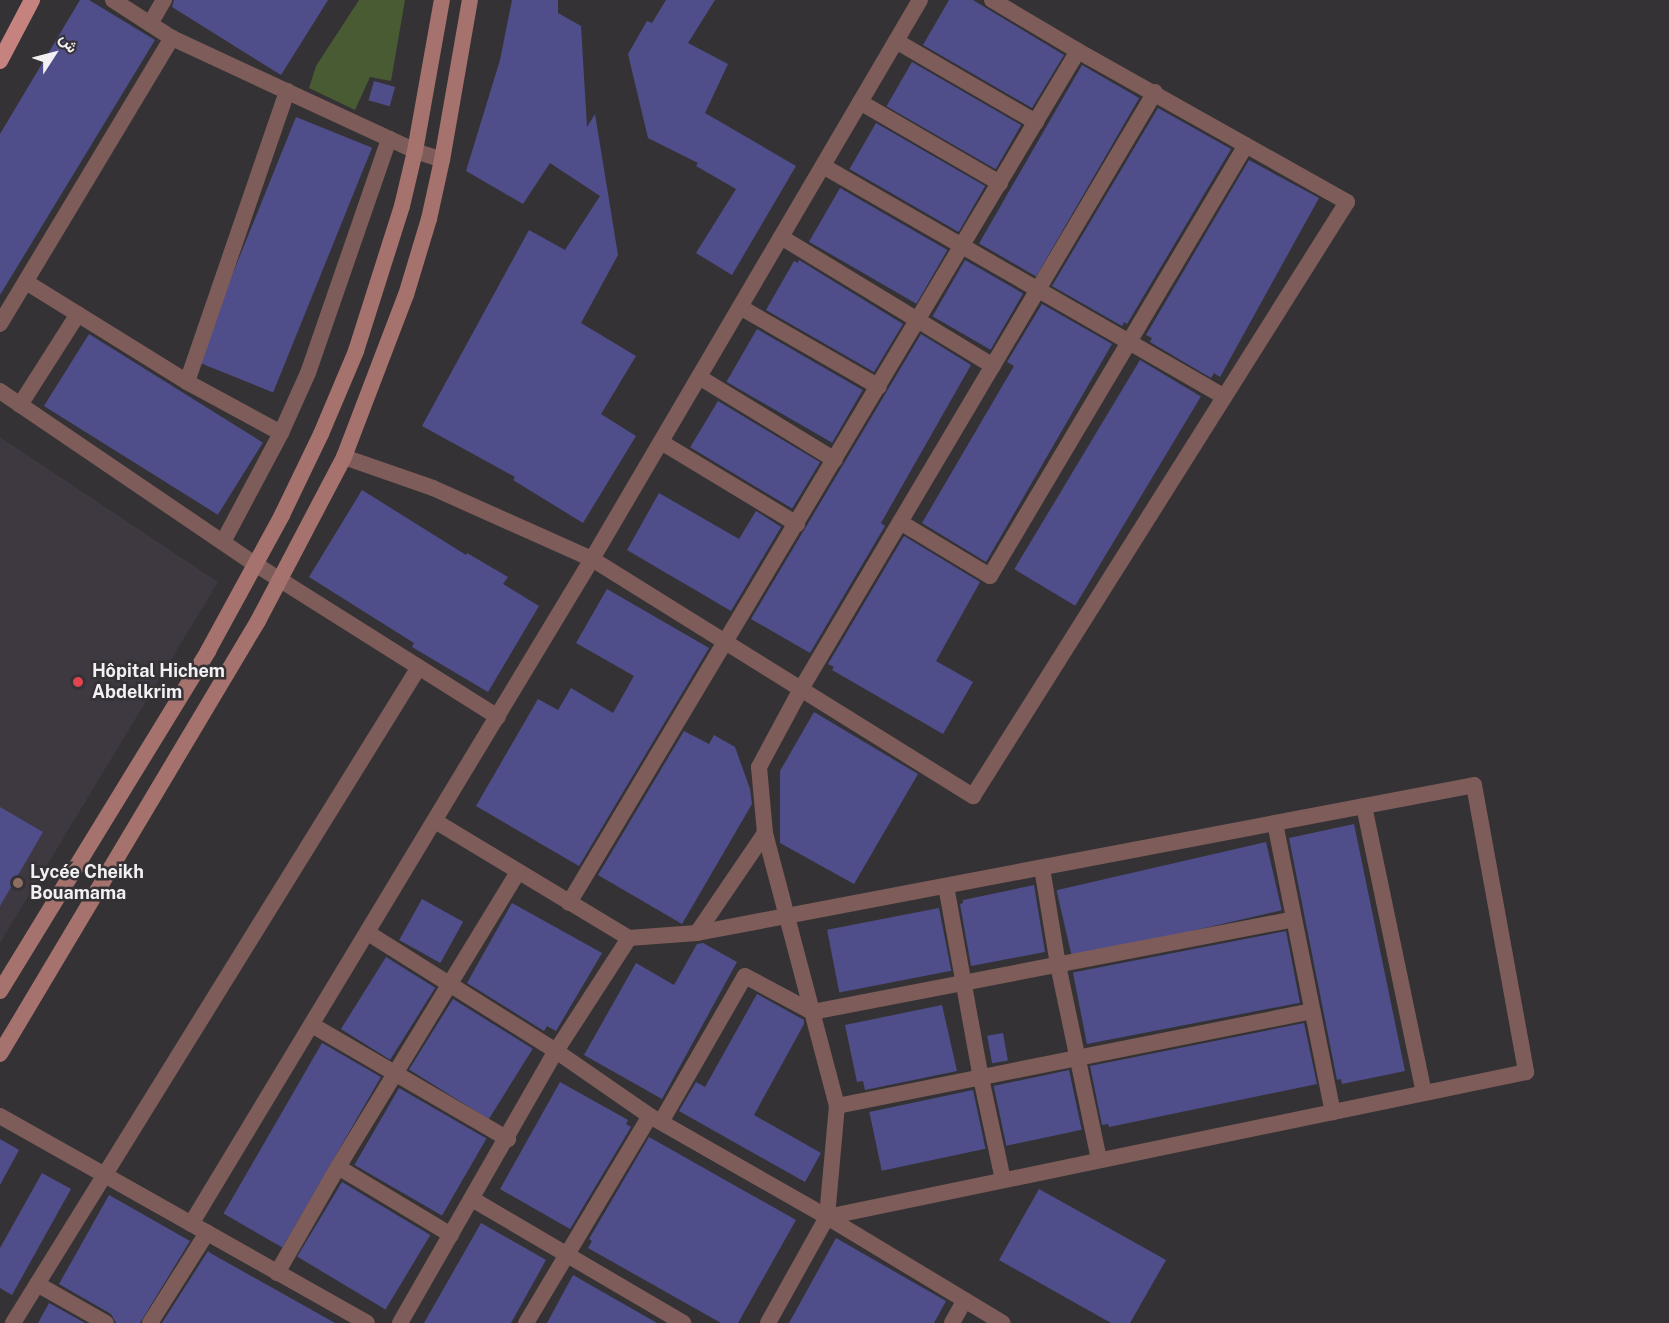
<!DOCTYPE html>
<meta charset="utf-8">
<style>
body{margin:0}
#map{position:relative;width:1669px;height:1323px;overflow:hidden;background:#343235;font-family:"Public Sans",Vazirmatn,sans-serif}
div>[style]{position:absolute}
.built>*{inset:0;background:#3e3941}
.green>*{inset:0;background:#495b33}
.building>*{inset:0;background:#4f4e8b;transform-origin:0 0}
.minor>*{height:16px;margin:-8px;padding:0 8px;transform-origin:8px;border-radius:8px;background:#7d5c59}
.secondary>*{height:16px;margin:-8px;padding:0 8px;transform-origin:8px;border-radius:8px;background:#a6726e}
.primary>*{height:16px;margin:-8px;padding:0 8px;transform-origin:8px;border-radius:8px;background:#c5827e}
.dots>*{width:16px;height:16px;translate:-50% -50%;box-sizing:border-box;border:3px solid #343235;border-radius:50%}
span{translate:-50% -50%;white-space:nowrap;text-align:center;line-height:1.15;-webkit-text-stroke:5px #343235;paint-order:stroke}
.poi-label{font-size:18px;color:#f2f0f3;font-weight:700}
.left{translate:0 -50%;text-align:left}
.north{position:absolute;left:24px;top:24px;width:60px;height:60px;-webkit-text-stroke:4px #343235;paint-order:stroke;rotate:54deg;font-size:16px;font-weight:700;line-height:24px;text-align:center;color:#f2f0f3}
.north::after{content:'';display:block;margin:auto;width:21px;height:27px;background:#f2f0f3;clip-path:polygon(50% 0,100% 100%,50% 72%,0 100%)}
</style>
<div id="map">
<div class="built">
<i style="clip-path:polygon(0 437px,218px 582px,0 943px)"></i>
</div>
<div class="green">
<i style="clip-path:polygon(359px 0,405px 0,391px 81px,370px 77px,355px 110px,309px 88px,316px 66px)"></i>
</div>
<div class="building">
<i style="clip-path:polygon(80px 0,89px 0,155px 40px,0 295px,0 134px)"></i>
<i style="clip-path:polygon(174px 0,328px 0,281px 75px,172px 7px)"></i>
<i style="clip-path:polygon(512px 0,558px 0,558px 13px,581px 26px,587px 127px,595px 114px,618px 255px,581px 323px,636px 356px,601px 414px,636px 436px,583px 523px,513px 480px,515px 477px,422px 426px,529px 230px,565px 250px,600px 196px,550px 163px,523px 204px,466px 171px,500px 60px)"></i>
<i style="clip-path:polygon(666px 0,715px 0,688px 43px,728px 64px,705px 113px,796px 166px,732px 275px,696px 253px,736px 189px,696px 166px,698px 163px,648px 138px,628px 54px,647px 21px,652px 23px)"></i>
<i style="clip-path:polygon(949px 0,973px 0,1064px 55px,1032px 108px,923px 45px)"></i>
<i style="left:912px;top:62px;width:126px;height:51px;rotate:30deg"></i>
<i style="left:1082px;top:65px;width:66px;height:206px;rotate:30deg"></i>
<i style="left:374px;top:81px;width:22px;height:20px;rotate:16deg"></i>
<i style="clip-path:polygon(1158px 108px,1231px 149px,1127px 324px,1124px 322px,1122px 326px,1052px 286px)"></i>
<i style="left:296px;top:117px;width:82px;height:264px;rotate:22deg"></i>
<i style="left:876px;top:123px;width:126px;height:53px;rotate:30deg"></i>
<i style="clip-path:polygon(1249px 160px,1319px 198px,1220px 377px,1214px 373px,1211px 378px,1150px 342px,1152px 338px,1146px 335px)"></i>
<i style="left:840px;top:188px;width:124px;height:62px;rotate:30deg"></i>
<i style="clip-path:polygon(799px 260px,903px 324px,874px 372px,766px 310px,794px 261px,798px 263px)"></i>
<i style="left:965px;top:260px;width:67px;height:65px;rotate:30deg"></i>
<i style="clip-path:polygon(1042px 304px,1112px 344px,986px 562px,922px 523px,1014px 366px,1007px 362px)"></i>
<i style="left:757px;top:329px;width:122px;height:61px;rotate:30deg"></i>
<i style="left:89px;top:334px;width:205px;height:85px;rotate:32deg"></i>
<i style="clip-path:polygon(921px 334px,971px 365px,881px 523px,885px 526px,810px 653px,751px 619px)"></i>
<i style="left:1140px;top:360px;width:71px;height:244px;rotate:31deg"></i>
<i style="left:718px;top:401px;width:119px;height:54px;rotate:31deg"></i>
<i style="clip-path:polygon(362px 490px,466px 555px,467px 553px,508px 577px,503px 584px,539px 606px,488px 692px,412px 647px,414px 643px,309px 577px)"></i>
<i style="clip-path:polygon(659px 493px,739px 539px,756px 511px,781px 527px,731px 611px,627px 550px)"></i>
<i style="clip-path:polygon(904px 536px,980px 582px,936px 661px,973px 682px,943px 734px,832px 670px,834px 667px,828px 664px)"></i>
<i style="clip-path:polygon(607px 589px,709px 648px,579px 866px,476px 806px,538px 699px,558px 710px,571px 688px,613px 713px,634px 676px,576px 643px)"></i>
<i style="clip-path:polygon(814px 712px,918px 774px,854px 884px,780px 843px,780px 771px)"></i>
<i style="clip-path:polygon(684px 731px,709px 744px,714px 735px,735px 747px,750px 789px,752px 804px,682px 924px,598px 875px)"></i>
<i style="clip-path:polygon(0 807px,43px 832px,0 906px)"></i>
<i style="clip-path:polygon(1354px 824px,1405px 1071px,1342px 1084px,1341px 1079px,1337px 1080px,1289px 838px)"></i>
<i style="left:1266px;top:842px;width:70px;height:215px;rotate:77deg"></i>
<i style="clip-path:polygon(1034px 885px,1045px 952px,971px 966px,960px 904px,963px 903px,963px 900px)"></i>
<i style="left:422px;top:899px;width:47px;height:47px;rotate:29deg"></i>
<i style="clip-path:polygon(512px 903px,602px 953px,556px 1031px,547px 1026px,544px 1031px,467px 983px)"></i>
<i style="left:939px;top:908px;width:64px;height:114px;rotate:79deg"></i>
<i style="left:1286px;top:931px;width:73px;height:217px;rotate:79deg"></i>
<i style="clip-path:polygon(703px 943px,737px 962px,662px 1099px,584px 1055px,636px 963px,674px 985px,697px 944px)"></i>
<i style="left:386px;top:957px;width:58px;height:85px;rotate:32deg"></i>
<i style="clip-path:polygon(757px 994px,804px 1020px,804px 1024px,754px 1115px,821px 1153px,805px 1182px,679px 1111px,696px 1082px,705px 1087px)"></i>
<i style="left:453px;top:999px;width:94px;height:83px;rotate:32deg"></i>
<i style="clip-path:polygon(942px 1005px,957px 1071px,865px 1090px,863px 1081px,857px 1082px,845px 1025px)"></i>
<i style="clip-path:polygon(1304px 1023px,1317px 1084px,1109px 1127px,1108px 1124px,1102px 1125px,1090px 1066px)"></i>
<i style="left:1003px;top:1033px;width:28px;height:16px;rotate:80deg"></i>
<i style="left:322px;top:1043px;width:68px;height:197px;rotate:30deg"></i>
<i style="left:1069px;top:1070px;width:61px;height:77px;rotate:78deg"></i>
<i style="clip-path:polygon(560px 1082px,628px 1120px,626px 1124px,631px 1127px,570px 1229px,500px 1189px)"></i>
<i style="left:399px;top:1088px;width:101px;height:89px;rotate:30deg"></i>
<i style="left:973px;top:1090px;width:60px;height:106px;rotate:78deg"></i>
<i style="clip-path:polygon(649px 1137px,796px 1220px,738px 1323px,721px 1323px,588px 1248px,592px 1241px,589px 1239px)"></i>
<i style="clip-path:polygon(0 1139px,19px 1150px,0 1185px)"></i>
<i style="clip-path:polygon(42px 1173px,71px 1189px,12px 1295px,0 1288px,0 1248px)"></i>
<i style="left:342px;top:1182px;width:103px;height:87px;rotate:31deg"></i>
<i style="clip-path:polygon(1039px 1189px,1166px 1260px,1130px 1323px,1111px 1323px,999px 1260px)"></i>
<i style="clip-path:polygon(109px 1195px,190px 1241px,140px 1323px,116px 1323px,111px 1314px,59px 1284px)"></i>
<i style="clip-path:polygon(481px 1223px,546px 1260px,511px 1323px,424px 1323px)"></i>
<i style="clip-path:polygon(836px 1238px,946px 1301px,934px 1323px,789px 1323px)"></i>
<i style="clip-path:polygon(208px 1251px,212px 1254px,335px 1323px,162px 1323px)"></i>
<i style="clip-path:polygon(573px 1275px,657px 1323px,547px 1323px)"></i>
<i style="clip-path:polygon(49px 1303px,85px 1323px,38px 1323px)"></i>
</div>
<div class="minor">
<i style="left:113px;top:0;width:70px;rotate:32.8deg"></i>
<i style="left:172px;top:38px;width:268px;rotate:24.9deg"></i>
<i style="left:415px;top:151px;width:28px;rotate:18deg"></i>
<i style="left:150px;top:24px;width:28px;rotate:-60deg"></i>
<i style="left:896px;top:41px;width:162px;rotate:30.1deg"></i>
<i style="left:860px;top:102px;width:162px;rotate:30.1deg"></i>
<i style="left:823px;top:166px;width:463px;rotate:29.9deg"></i>
<i style="left:781px;top:237px;width:248px;rotate:31.3deg"></i>
<i style="left:26px;top:282px;width:190px;rotate:31.8deg"></i>
<i style="left:187px;top:382px;width:107px;rotate:28.5deg"></i>
<i style="left:740px;top:307px;width:160px;rotate:29.9deg"></i>
<i style="left:0;top:324px;width:334px;rotate:-59deg"></i>
<i style="left:699px;top:377px;width:159px;rotate:31.4deg"></i>
<i style="left:187px;top:382px;width:308px;rotate:-71deg"></i>
<i style="left:0;top:391px;width:308px;rotate:34.2deg"></i>
<i style="left:255px;top:564px;width:287px;rotate:32.2deg"></i>
<i style="left:20px;top:405px;width:108px;rotate:-57.5deg"></i>
<i style="left:661px;top:442px;width:159px;rotate:31.1deg"></i>
<i style="left:344px;top:457px;width:94px;rotate:19.2deg"></i>
<i style="left:433px;top:488px;width:174px;rotate:24.1deg"></i>
<i style="left:592px;top:559px;width:449px;rotate:31.9deg"></i>
<i style="left:973px;top:796px;width:702px;rotate:-57.8deg"></i>
<i style="left:1347px;top:202px;width:308px;rotate:-150.7deg"></i>
<i style="left:1078px;top:51px;width:100px;rotate:-149.3deg"></i>
<i style="left:900px;top:522px;width:105px;rotate:31deg"></i>
<i style="left:990px;top:576px;width:501px;rotate:-59.29deg"></i>
<i style="left:223px;top:542px;width:123px;rotate:-62deg"></i>
<i style="left:281px;top:433px;width:66px;rotate:-65.8deg"></i>
<i style="left:308px;top:373px;width:248px;rotate:-70.9deg"></i>
<i style="left:1364px;top:806px;width:292px;rotate:78.2deg"></i>
<i style="left:435px;top:821px;width:227px;rotate:31.1deg"></i>
<i style="left:629px;top:938px;width:68px;rotate:-4.2deg"></i>
<i style="left:697px;top:933px;width:791px;rotate:-10.78deg"></i>
<i style="left:1474px;top:785px;width:292px;rotate:79.7deg"></i>
<i style="left:1526px;top:1072px;width:714px;rotate:168.28deg"></i>
<i style="left:1275px;top:823px;width:295px;rotate:78.7deg"></i>
<i style="left:1042px;top:868px;width:98px;rotate:80.6deg"></i>
<i style="left:1058px;top:965px;width:199px;rotate:78.1deg"></i>
<i style="left:946px;top:886px;width:195px;rotate:79.7deg"></i>
<i style="left:981px;top:1078px;width:104px;rotate:77.8deg"></i>
<i style="left:569px;top:903px;width:992px;rotate:-59.15deg"></i>
<i style="left:368px;top:933px;width:222px;rotate:32.1deg"></i>
<i style="left:556px;top:1051px;width:114px;rotate:34.7deg"></i>
<i style="left:650px;top:1116px;width:204px;rotate:29.7deg"></i>
<i style="left:827px;top:1217px;width:205px;rotate:31.1deg"></i>
<i style="left:697px;top:933px;width:121px;rotate:-55.8deg"></i>
<i style="left:312px;top:1025px;width:227px;rotate:30.2deg"></i>
<i style="left:837px;top:1106px;width:484px;rotate:-11.3deg"></i>
<i style="left:0;top:1116px;width:421px;rotate:29.4deg"></i>
<i style="left:661px;top:1122px;width:168px;rotate:-60.1deg"></i>
<i style="left:745px;top:976px;width:76px;rotate:28.2deg"></i>
<i style="left:812px;top:1012px;width:490px;rotate:-10.9deg"></i>
<i style="left:338px;top:1167px;width:132px;rotate:31deg"></i>
<i style="left:472px;top:1199px;width:245px;rotate:30.4deg"></i>
<i style="left:191px;top:1224px;width:777px;rotate:-58.91deg"></i>
<i style="left:592px;top:559px;width:648px;rotate:-59.6deg"></i>
<i style="left:277px;top:1273px;width:122px;rotate:-60.1deg"></i>
<i style="left:338px;top:1167px;width:346px;rotate:-58.6deg"></i>
<i style="left:37px;top:1284px;width:79px;rotate:29.5deg"></i>
<i style="left:13px;top:1323px;width:771px;rotate:-58.25deg"></i>
<i style="left:150px;top:1323px;width:107px;rotate:-57.7deg"></i>
<i style="left:400px;top:1323px;width:314px;rotate:-60.2deg"></i>
<i style="left:556px;top:1051px;width:135px;rotate:-57.1deg"></i>
<i style="left:526px;top:1323px;width:241px;rotate:-59.1deg"></i>
<i style="left:768px;top:1323px;width:121px;rotate:-60.9deg"></i>
<i style="left:827px;top:1217px;width:111px;rotate:-84.9deg"></i>
<i style="left:837px;top:1106px;width:282px;rotate:-104.8deg"></i>
<i style="left:765px;top:833px;width:66px;rotate:-95.2deg"></i>
<i style="left:759px;top:767px;width:89px;rotate:-61.7deg"></i>
<i style="left:801px;top:689px;width:694px;rotate:-59.33deg"></i>
<i style="left:952px;top:1323px;width:26px;rotate:-61deg"></i>
</div>
<div class="secondary">
<i style="left:0;top:991px;width:399px;rotate:-58.5deg"></i>
<i style="left:208px;top:651px;width:155px;rotate:-61.4deg"></i>
<i style="left:282px;top:515px;width:90px;rotate:-64.3deg"></i>
<i style="left:321px;top:434px;width:90px;rotate:-67.1deg"></i>
<i style="left:356px;top:351px;width:152px;rotate:-72.4deg"></i>
<i style="left:402px;top:206px;width:57px;rotate:-76.7deg"></i>
<i style="left:415px;top:151px;width:153px;rotate:-79.9deg"></i>
<i style="left:0;top:1054px;width:504px;rotate:-59.21deg"></i>
<i style="left:258px;top:621px;width:185px;rotate:-62.3deg"></i>
<i style="left:344px;top:457px;width:173px;rotate:-69.1deg"></i>
<i style="left:406px;top:295px;width:79px;rotate:-73.2deg"></i>
<i style="left:429px;top:219px;width:60px;rotate:-77.6deg"></i>
<i style="left:442px;top:160px;width:162px;rotate:-80.1deg"></i>
</div>
<div class="primary">
<i style="left:0;top:61px;width:69px;rotate:-62.3deg"></i>
</div>
<div class="dots">
<i style="left:78px;top:682px;background:#e0444e"></i>
<i style="left:18px;top:883px;background:#8d6e63"></i>
</div>
<div class="poi-label">
<span class="left" style="left:92px;top:682px">Hôpital Hichem<br>Abdelkrim</span>
<span class="left" style="left:30px;top:883px">Lycée Cheikh<br>Bouamama</span>
</div>
<div class="north">ش</div>
</div>
